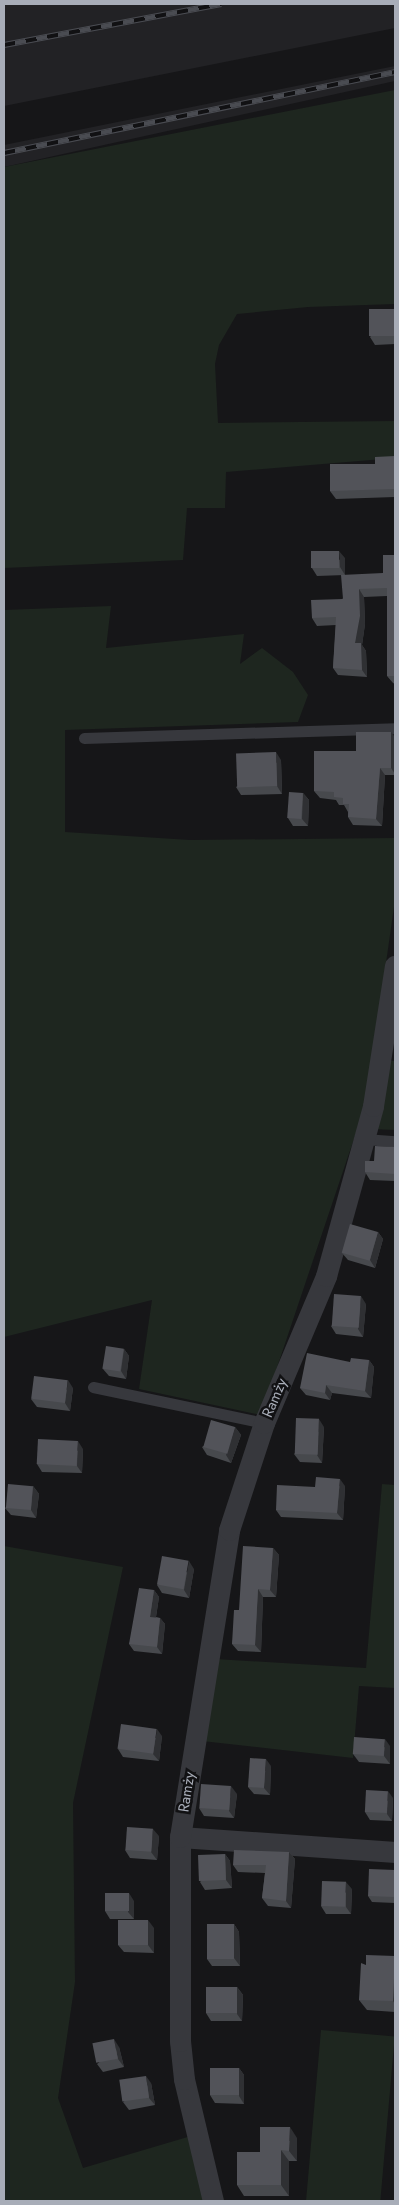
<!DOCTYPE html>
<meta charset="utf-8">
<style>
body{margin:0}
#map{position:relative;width:399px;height:2205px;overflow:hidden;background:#161618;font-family:Jost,sans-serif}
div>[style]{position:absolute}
.built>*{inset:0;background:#222225}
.green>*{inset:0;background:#1e261f;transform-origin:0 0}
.lane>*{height:11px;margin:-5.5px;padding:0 5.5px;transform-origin:5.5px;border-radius:5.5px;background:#37383d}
.street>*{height:21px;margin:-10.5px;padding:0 10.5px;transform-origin:10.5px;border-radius:10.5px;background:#37383d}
.rail>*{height:5.5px;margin-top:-2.75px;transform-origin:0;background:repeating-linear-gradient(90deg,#111113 0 11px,#4a4c52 0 22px);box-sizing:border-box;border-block:1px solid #4a4c52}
.wall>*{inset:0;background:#47494d}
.shaded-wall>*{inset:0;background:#2f3033}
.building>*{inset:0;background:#525359;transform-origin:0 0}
span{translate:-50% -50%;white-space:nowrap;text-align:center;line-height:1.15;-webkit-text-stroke:5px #111113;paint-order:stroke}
.street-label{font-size:15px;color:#a8adb8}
.frame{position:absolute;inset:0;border:5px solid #a8adb8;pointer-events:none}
</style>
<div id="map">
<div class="built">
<i style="clip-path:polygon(4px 4px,395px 4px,395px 28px,4px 106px)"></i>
<i style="clip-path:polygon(395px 66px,395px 81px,4px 167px,4px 145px)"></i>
</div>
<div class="green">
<i style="clip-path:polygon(395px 90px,395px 304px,308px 307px,237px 314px,219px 345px,215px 364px,218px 423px,395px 421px,395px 458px,226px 472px,225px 508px,187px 508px,183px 560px,4px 568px,4px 167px)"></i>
<i style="clip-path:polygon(111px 606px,106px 648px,244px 634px,240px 664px,262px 648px,293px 672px,308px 695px,298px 722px,65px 730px,65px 832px,190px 840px,395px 838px,395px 900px,366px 1103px,261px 1415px,139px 1389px,152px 1300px,4px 1337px,4px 610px)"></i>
<i style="clip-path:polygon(385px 1060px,395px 1061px,395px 1130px,372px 1129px)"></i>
<i style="clip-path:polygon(382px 1484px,395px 1485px,395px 1688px,359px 1686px,353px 1758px,202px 1741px,215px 1659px,366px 1668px)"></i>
<i style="clip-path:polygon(4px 1546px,123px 1567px,73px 1803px,75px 1982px,58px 2098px,83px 2168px,191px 2136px,205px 2201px,4px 2201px)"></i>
<i style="left:321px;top:2030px;width:74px;height:171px;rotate:5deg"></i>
</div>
<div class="lane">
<i style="left:84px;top:738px;width:311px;rotate:-1.8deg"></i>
<i style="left:364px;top:1139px;width:31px;rotate:4deg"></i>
<i style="left:93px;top:1387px;width:175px;rotate:11.9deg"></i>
</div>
<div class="street">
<i style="left:180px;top:1837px;width:216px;rotate:4deg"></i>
<i style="left:213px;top:2201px;width:125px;rotate:-103.4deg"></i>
<i style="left:184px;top:2079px;width:38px;rotate:-96deg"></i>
<i style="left:180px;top:2041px;width:204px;rotate:-90deg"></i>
<i style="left:180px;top:1837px;width:311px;rotate:-80.9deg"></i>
<i style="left:229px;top:1530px;width:113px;rotate:-71.9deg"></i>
<i style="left:264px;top:1423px;width:160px;rotate:-67.1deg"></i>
<i style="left:326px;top:1276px;width:176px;rotate:-74.5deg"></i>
<i style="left:373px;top:1106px;width:142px;rotate:-81.1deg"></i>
</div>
<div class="rail">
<i style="left:4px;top:45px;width:221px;rotate:-10.7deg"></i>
<i style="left:4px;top:153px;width:399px;rotate:-11.7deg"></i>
</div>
<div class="wall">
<i style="clip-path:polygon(395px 309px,395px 344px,375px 345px,370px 337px)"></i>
<i style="clip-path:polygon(395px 456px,395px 497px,336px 499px,330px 491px,375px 464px)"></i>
<i style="clip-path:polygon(395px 555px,395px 684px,393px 683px,387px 676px,387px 596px,364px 597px,365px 624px,362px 645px,366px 651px,367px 677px,338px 675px,333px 668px,336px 625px,317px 626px,312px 618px,383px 573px)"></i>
<i style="clip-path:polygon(345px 558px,345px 575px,317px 576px,312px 568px)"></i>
<i style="clip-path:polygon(395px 737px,395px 775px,385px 775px,382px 826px,353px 825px,348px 817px,348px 812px,344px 805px,339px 805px,336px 800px,320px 798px,314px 791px,356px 751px)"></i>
<i style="clip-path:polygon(281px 760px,282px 794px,241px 795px,236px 787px)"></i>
<i style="clip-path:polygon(303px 793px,309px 800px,308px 826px,293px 826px,288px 818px)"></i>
<i style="clip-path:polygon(395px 1147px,395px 1181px,370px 1180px,365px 1172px,374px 1161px)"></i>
<i style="clip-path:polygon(378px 1232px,383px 1239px,375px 1268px,348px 1260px,342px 1253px)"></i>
<i style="clip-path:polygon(366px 1304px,363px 1337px,336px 1334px,331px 1326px)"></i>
<i style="clip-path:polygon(124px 1349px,129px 1356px,126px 1379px,109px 1376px,103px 1369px)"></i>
<i style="clip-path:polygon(369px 1360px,374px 1367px,371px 1398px,332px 1393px,330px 1400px,306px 1395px,300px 1388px,350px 1362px)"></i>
<i style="clip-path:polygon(73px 1388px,70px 1411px,37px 1407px,31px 1399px)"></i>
<i style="clip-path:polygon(235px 1427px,241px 1435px,231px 1463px,207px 1455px,202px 1447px)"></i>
<i style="clip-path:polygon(324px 1427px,322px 1463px,300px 1462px,294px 1454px)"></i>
<i style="clip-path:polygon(83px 1449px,82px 1473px,42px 1472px,37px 1464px)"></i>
<i style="clip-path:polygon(33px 1486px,39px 1494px,36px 1518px,11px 1515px,5px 1508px)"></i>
<i style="clip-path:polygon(345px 1486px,343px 1520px,281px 1517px,276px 1510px,315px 1487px)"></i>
<i style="clip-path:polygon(273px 1548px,279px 1555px,276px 1597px,263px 1597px,261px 1652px,238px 1651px,232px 1644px,239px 1610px)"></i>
<i style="clip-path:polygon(194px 1569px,189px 1598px,162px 1593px,157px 1585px)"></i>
<i style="clip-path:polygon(154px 1590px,159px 1597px,156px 1617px,160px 1618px,165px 1624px,162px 1654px,134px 1651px,129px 1644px)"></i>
<i style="clip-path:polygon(162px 1736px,159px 1761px,123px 1757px,118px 1749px)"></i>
<i style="clip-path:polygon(390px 1746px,390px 1764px,359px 1762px,353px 1754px)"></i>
<i style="clip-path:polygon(271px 1766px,270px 1795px,254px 1794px,248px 1787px)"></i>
<i style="clip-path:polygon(237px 1794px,234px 1818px,204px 1816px,199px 1808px)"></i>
<i style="clip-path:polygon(393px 1798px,392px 1821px,370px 1820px,365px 1812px)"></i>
<i style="clip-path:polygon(159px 1836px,157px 1860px,130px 1858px,125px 1850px)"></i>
<i style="clip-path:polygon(289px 1852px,295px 1859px,291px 1908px,268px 1906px,262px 1898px,265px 1873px,238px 1872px,233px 1865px)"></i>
<i style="clip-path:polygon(225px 1854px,230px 1861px,232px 1888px,205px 1890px,200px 1882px)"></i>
<i style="clip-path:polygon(395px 1870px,395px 1903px,372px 1902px,368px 1896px)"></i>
<i style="clip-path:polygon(352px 1889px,351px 1914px,326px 1914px,321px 1906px)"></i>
<i style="clip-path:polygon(134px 1901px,134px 1919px,110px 1919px,105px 1911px)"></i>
<i style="clip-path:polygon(234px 1924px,239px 1932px,240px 1966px,212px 1966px,207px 1959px)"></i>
<i style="clip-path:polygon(154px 1928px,154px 1953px,124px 1952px,118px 1945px)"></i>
<i style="clip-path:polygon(395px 1956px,395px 2012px,367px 2010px,359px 2000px,366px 1965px)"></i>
<i style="clip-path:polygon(237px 1987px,243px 1995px,242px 2021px,211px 2021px,206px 2013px)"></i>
<i style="clip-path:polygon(119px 2047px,124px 2067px,103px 2072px,97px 2064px)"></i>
<i style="clip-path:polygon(239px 2068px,244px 2075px,244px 2104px,215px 2103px,210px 2095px)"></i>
<i style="clip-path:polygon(151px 2083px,155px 2105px,129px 2110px,123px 2102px)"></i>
<i style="clip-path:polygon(297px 2138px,297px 2161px,289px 2161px,289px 2196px,244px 2196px,237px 2185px,260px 2152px)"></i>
</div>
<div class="shaded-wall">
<i style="clip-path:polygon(339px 551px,345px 558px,345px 575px,340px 567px)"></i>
<i style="clip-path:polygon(359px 589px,364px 597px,365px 624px,362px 645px,366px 651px,367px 677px,362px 670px,355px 643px)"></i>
<i style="clip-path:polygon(391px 732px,395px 737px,395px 774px,391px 768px)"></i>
<i style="clip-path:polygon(276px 752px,281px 760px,282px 794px,277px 786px)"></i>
<i style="clip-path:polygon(380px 768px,385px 775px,382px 826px,376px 819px)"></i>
<i style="clip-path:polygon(303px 793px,309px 800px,308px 826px,302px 819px)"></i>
<i style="clip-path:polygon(378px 1232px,383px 1239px,375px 1268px,370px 1260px)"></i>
<i style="clip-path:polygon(361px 1296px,366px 1304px,363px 1337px,358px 1329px)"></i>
<i style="clip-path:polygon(124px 1349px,129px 1356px,126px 1379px,121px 1371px)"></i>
<i style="clip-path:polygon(369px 1360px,374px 1367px,371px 1398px,365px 1391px)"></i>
<i style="clip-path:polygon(68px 1380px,73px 1388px,70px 1411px,65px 1403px)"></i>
<i style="clip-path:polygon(326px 1385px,332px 1393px,330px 1400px,325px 1393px)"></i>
<i style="clip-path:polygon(319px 1419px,324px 1427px,322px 1463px,317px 1455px)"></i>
<i style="clip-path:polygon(235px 1427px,241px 1435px,231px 1463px,226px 1455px)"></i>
<i style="clip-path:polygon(78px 1441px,83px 1449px,82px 1473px,77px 1466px)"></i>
<i style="clip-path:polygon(340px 1479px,345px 1486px,343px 1520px,337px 1513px)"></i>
<i style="clip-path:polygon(33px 1486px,39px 1494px,36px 1518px,31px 1510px)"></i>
<i style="clip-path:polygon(273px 1548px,279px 1555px,276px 1597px,270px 1590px)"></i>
<i style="clip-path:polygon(189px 1561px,194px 1569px,189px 1598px,184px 1590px)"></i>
<i style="clip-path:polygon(258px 1589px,263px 1597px,261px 1652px,255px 1645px)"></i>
<i style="clip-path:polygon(154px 1590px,159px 1597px,155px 1623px,150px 1617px)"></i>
<i style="clip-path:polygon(160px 1618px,165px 1624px,162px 1654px,157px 1647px)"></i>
<i style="clip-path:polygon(157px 1729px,162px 1736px,159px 1761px,153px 1754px)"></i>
<i style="clip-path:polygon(385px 1739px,390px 1746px,390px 1764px,384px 1756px)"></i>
<i style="clip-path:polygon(266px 1759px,271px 1766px,270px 1795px,264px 1788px)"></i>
<i style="clip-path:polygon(231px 1786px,237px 1794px,234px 1818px,229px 1811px)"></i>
<i style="clip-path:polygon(388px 1791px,393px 1798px,392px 1821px,387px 1814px)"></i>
<i style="clip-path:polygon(153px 1829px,159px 1836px,157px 1860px,151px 1852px)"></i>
<i style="clip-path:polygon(289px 1852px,295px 1859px,291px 1908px,286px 1901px)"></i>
<i style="clip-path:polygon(225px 1854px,230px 1861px,232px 1888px,226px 1880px)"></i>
<i style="clip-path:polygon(346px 1882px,352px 1889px,351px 1914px,346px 1907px)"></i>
<i style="clip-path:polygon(129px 1893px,134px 1901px,134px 1919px,128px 1912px)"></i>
<i style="clip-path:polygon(148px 1920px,154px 1928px,154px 1953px,148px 1945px)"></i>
<i style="clip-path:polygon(234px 1924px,239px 1932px,240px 1966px,234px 1958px)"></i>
<i style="clip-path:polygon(395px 1956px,395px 2004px,393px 2001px)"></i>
<i style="clip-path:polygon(237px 1987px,243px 1995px,242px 2021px,237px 2014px)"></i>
<i style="clip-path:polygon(114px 2039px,119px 2047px,124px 2067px,118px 2059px)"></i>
<i style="clip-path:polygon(239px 2068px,244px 2075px,244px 2104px,239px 2096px)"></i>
<i style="clip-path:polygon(146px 2076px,151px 2083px,155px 2105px,149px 2098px)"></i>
<i style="clip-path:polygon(290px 2127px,297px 2138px,297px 2161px,289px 2151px)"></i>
<i style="clip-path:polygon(281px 2150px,289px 2161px,289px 2196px,281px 2185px)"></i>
</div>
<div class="building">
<i style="left:395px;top:309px;width:27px;height:26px;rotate:90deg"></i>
<i style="clip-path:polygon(395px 456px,395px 489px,330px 491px,330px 464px,375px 464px,375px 457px)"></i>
<i style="left:311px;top:551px;width:28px;height:17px"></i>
<i style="clip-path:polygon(383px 555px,395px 555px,395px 676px,387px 676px,387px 588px,359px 589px,360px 616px,355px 643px,361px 643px,362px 670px,333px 668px,336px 617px,312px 618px,311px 600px,343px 599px,341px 575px,383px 573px)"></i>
<i style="clip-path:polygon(356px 732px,391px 732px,391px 768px,380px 768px,376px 819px,348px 817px,349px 804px,343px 804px,343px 798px,334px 797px,334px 792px,314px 791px,314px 751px,356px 751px)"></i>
<i style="left:276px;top:752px;width:34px;height:40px;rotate:88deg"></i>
<i style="left:289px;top:792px;width:14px;height:26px;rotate:4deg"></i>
<i style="clip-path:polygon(375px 1146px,395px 1147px,395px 1174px,365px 1172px,365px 1161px,374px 1161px)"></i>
<i style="left:350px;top:1224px;width:29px;height:30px;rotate:16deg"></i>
<i style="left:334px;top:1294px;width:27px;height:32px;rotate:4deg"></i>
<i style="left:106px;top:1346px;width:18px;height:23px;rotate:9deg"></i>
<i style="clip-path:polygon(307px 1353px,350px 1362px,351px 1358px,369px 1360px,365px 1391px,326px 1385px,325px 1393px,300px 1388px)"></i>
<i style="left:34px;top:1376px;width:34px;height:23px;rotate:7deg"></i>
<i style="left:296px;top:1418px;width:23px;height:36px;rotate:2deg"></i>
<i style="left:211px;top:1420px;width:25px;height:28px;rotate:16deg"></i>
<i style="left:38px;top:1439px;width:40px;height:25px;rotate:3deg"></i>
<i style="clip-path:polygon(316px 1477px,340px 1479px,337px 1513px,276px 1510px,277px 1485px,315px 1487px)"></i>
<i style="left:8px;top:1484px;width:25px;height:24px;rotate:5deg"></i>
<i style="clip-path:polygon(243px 1546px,273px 1548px,270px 1590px,258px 1589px,255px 1645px,232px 1644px,234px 1610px,239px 1610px)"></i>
<i style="left:162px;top:1556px;width:27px;height:29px;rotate:10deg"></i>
<i style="clip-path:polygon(139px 1588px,154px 1590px,150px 1617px,160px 1618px,157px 1647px,129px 1644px)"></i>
<i style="left:121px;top:1724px;width:36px;height:25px;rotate:8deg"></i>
<i style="left:354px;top:1737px;width:31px;height:17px;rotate:4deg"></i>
<i style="left:250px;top:1758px;width:16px;height:29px;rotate:4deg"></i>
<i style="left:201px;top:1784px;width:30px;height:24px;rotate:4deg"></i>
<i style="left:366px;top:1790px;width:22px;height:22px;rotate:3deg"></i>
<i style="left:127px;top:1827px;width:26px;height:23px;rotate:4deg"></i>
<i style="clip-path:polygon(234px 1850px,289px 1852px,286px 1901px,262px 1898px,266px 1865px,233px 1865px)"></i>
<i style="left:225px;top:1854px;width:26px;height:27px;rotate:88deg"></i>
<i style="left:369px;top:1869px;width:26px;height:27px;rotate:2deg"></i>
<i style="left:322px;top:1881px;width:24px;height:25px;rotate:2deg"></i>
<i style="left:105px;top:1893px;width:24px;height:18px"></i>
<i style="left:118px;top:1920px;width:30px;height:25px"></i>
<i style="left:207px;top:1924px;width:27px;height:35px"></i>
<i style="clip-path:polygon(366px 1955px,395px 1956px,393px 2001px,359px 2000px,361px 1963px,366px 1965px)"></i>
<i style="left:206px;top:1987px;width:31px;height:26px"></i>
<i style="left:114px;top:2039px;width:20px;height:22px;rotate:79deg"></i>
<i style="left:210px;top:2068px;width:29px;height:27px"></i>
<i style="left:146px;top:2076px;width:22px;height:27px;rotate:82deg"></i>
<i style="clip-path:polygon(260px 2127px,290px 2127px,289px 2151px,281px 2150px,281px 2185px,237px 2185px,237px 2152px,260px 2152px)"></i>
</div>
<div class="street-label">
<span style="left:275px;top:1398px;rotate:-67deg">Ramży</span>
<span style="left:187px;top:1792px;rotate:-81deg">Ramży</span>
</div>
<div class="frame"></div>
</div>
